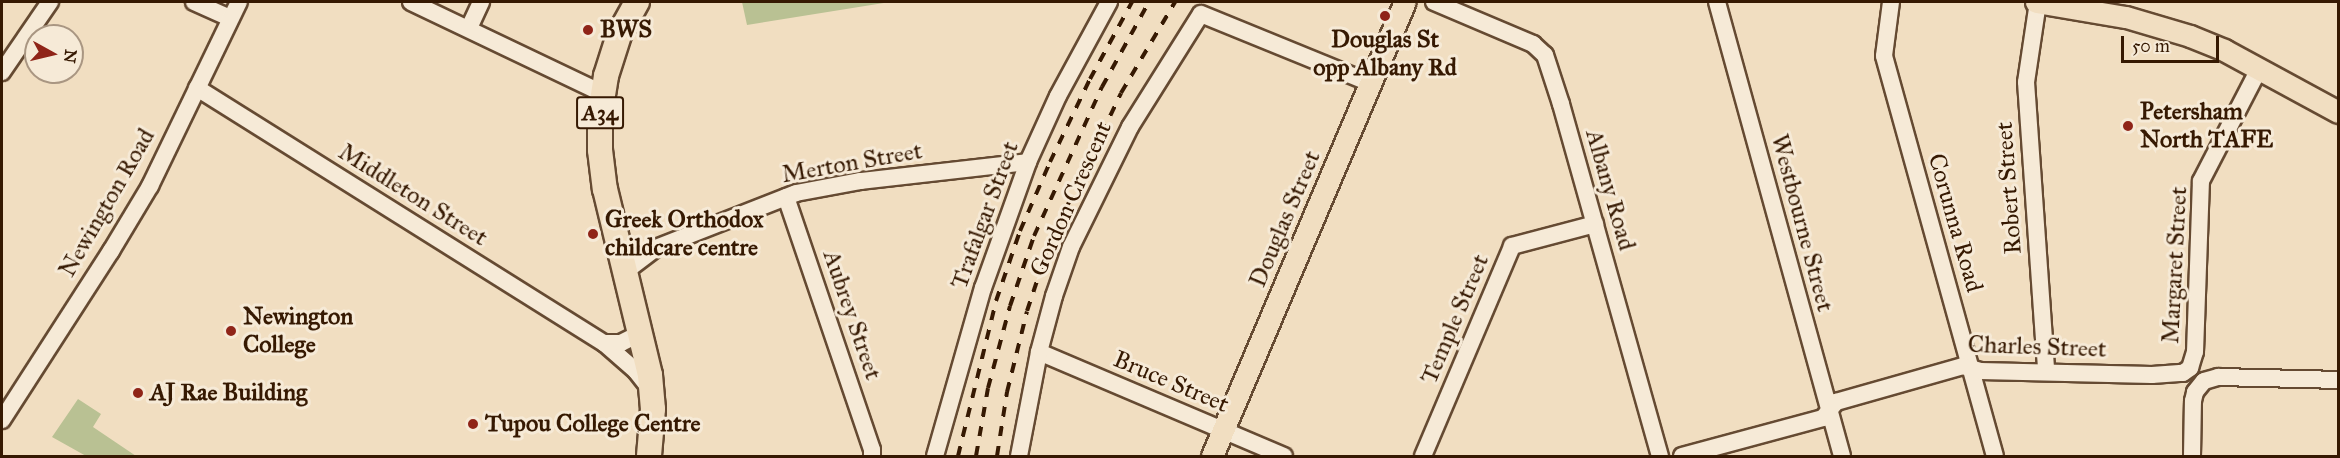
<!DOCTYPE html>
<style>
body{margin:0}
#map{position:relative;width:2340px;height:458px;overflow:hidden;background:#f1dec1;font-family:"IM FELL Great Primer",serif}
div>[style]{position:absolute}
.green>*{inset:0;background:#b9c193}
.roads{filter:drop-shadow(2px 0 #654a32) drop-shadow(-2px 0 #654a32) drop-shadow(0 2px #654a32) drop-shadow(0 -2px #654a32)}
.minor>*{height:16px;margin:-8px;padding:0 8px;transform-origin:8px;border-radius:8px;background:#f6ead7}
.major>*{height:21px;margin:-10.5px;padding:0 10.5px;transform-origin:10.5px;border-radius:10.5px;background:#f1dec1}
.highway>*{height:24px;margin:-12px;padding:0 12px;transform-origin:12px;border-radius:12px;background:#f1dec1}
.rail>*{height:4px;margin-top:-2px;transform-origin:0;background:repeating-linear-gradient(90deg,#361902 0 10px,transparent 0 20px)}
.dots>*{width:16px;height:16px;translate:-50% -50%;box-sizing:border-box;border:3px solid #f6ead7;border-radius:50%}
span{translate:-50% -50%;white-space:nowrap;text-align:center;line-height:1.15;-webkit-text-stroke:6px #f6ead7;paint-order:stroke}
.shield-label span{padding:2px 4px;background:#f6ead7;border:2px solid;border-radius:4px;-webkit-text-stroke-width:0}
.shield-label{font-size:22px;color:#361902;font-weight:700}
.poi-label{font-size:24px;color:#361902;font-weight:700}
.left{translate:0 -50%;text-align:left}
.street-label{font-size:24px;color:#361902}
.frame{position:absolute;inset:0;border:3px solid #361902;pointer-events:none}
.north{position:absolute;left:24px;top:24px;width:60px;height:60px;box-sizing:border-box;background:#f6ead7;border:2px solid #a99682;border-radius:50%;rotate:98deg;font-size:16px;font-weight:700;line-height:24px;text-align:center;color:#361902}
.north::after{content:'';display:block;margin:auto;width:21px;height:27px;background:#8f2418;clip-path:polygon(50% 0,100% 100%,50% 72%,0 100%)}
.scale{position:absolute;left:2121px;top:36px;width:98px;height:27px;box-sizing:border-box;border:3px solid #361902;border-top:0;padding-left:8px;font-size:18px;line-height:21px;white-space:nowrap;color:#361902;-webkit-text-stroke:4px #f6ead7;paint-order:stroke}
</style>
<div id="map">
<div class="green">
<i style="clip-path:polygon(742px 2px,890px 2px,747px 25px)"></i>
<i style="clip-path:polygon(78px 399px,101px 414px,93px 427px,136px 456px,86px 456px,52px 437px)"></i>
</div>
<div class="roads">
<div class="minor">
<i style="left:194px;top:2px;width:39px;rotate:24deg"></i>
<i style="left:411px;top:2px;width:212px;rotate:25.5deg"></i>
<i style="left:1434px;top:2px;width:108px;rotate:23deg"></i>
<i style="left:1533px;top:44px;width:16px;rotate:43deg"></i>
<i style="left:1545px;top:55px;width:52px;rotate:71.9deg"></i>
<i style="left:1561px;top:104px;width:366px;rotate:74.3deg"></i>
<i style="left:1717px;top:2px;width:471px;rotate:74.6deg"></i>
<i style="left:1891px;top:2px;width:54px;rotate:97.4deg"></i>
<i style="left:1884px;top:56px;width:415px;rotate:74.5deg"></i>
<i style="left:2038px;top:2px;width:81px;rotate:98.5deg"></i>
<i style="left:2026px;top:82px;width:290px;rotate:86deg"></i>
<i style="left:469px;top:28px;width:29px;rotate:-65deg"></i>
<i style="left:2px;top:72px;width:85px;rotate:-55.6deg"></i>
<i style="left:197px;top:88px;width:480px;rotate:32.1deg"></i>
<i style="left:604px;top:343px;width:43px;rotate:41.2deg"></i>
<i style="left:636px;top:371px;width:24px;rotate:52deg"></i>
<i style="left:786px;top:197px;width:267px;rotate:71.2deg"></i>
<i style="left:872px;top:450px;width:6px;rotate:90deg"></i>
<i style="left:627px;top:270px;width:36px;rotate:-37deg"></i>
<i style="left:656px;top:248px;width:150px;rotate:-21.4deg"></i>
<i style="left:796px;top:193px;width:66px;rotate:-10.5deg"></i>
<i style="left:861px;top:181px;width:168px;rotate:-6.5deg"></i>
<i style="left:604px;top:343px;width:17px"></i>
<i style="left:621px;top:343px;width:22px;rotate:-27deg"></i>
<i style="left:1039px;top:352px;width:266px;rotate:23deg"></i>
<i style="left:2px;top:420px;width:201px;rotate:-57.2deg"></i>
<i style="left:111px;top:251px;width:76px;rotate:-59deg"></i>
<i style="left:150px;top:186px;width:204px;rotate:-64.2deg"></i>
<i style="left:935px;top:456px;width:175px;rotate:-74.1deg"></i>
<i style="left:983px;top:288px;width:134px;rotate:-70.3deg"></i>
<i style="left:1028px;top:162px;width:72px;rotate:-65.6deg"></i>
<i style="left:1058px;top:96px;width:107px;rotate:-61.5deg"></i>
<i style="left:1019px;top:456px;width:106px;rotate:-79.1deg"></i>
<i style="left:1039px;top:352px;width:58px;rotate:-75deg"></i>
<i style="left:1054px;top:296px;width:52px;rotate:-70.9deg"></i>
<i style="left:1071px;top:247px;width:134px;rotate:-63.8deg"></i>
<i style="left:1130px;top:127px;width:133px;rotate:-57.9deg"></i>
<i style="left:1201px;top:14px;width:183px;rotate:22.2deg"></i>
<i style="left:1423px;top:456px;width:228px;rotate:-67deg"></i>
<i style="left:1512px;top:246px;width:86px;rotate:-14.8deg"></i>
<i style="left:1682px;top:456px;width:146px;rotate:-15.1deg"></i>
<i style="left:1823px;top:418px;width:21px;rotate:-51deg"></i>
<i style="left:1836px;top:402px;width:132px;rotate:-15.8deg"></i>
<i style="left:1963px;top:366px;width:18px;rotate:16deg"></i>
<i style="left:1980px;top:371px;width:172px;rotate:1.3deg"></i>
<i style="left:2152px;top:375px;width:31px;rotate:-4deg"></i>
<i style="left:2183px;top:373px;width:9px;rotate:-36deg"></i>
<i style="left:2190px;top:368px;width:17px;rotate:-73deg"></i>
<i style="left:2195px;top:352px;width:171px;rotate:-88deg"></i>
<i style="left:2201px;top:181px;width:126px;rotate:-62.6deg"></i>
<i style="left:2192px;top:456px;width:55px;rotate:-89deg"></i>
<i style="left:2193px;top:401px;width:9px;rotate:-77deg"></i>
<i style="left:2195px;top:392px;width:14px;rotate:-51deg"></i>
<i style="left:2204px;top:381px;width:15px;rotate:-16deg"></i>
<i style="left:2218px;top:377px;width:120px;rotate:1.4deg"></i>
</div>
<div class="major">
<i style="left:2036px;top:2px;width:91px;rotate:9.5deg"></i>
<i style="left:2126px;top:17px;width:67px;rotate:16.5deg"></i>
<i style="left:2190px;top:36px;width:37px;rotate:22deg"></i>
<i style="left:2224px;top:50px;width:130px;rotate:28.5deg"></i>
<i style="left:1212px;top:456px;width:493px;rotate:-67deg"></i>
</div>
<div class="highway">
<i style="left:637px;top:2px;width:38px;rotate:119deg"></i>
<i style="left:619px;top:35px;width:43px;rotate:107.6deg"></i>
<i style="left:606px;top:76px;width:36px;rotate:99deg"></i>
<i style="left:600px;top:112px;width:38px;rotate:90deg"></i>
<i style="left:600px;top:150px;width:39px;rotate:83deg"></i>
<i style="left:605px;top:189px;width:191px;rotate:76.4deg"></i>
<i style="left:650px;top:375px;width:34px;rotate:85deg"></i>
<i style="left:653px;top:409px;width:47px;rotate:94.9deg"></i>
</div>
</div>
<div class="rail">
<i style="left:958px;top:456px;width:160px;rotate:-76.2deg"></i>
<i style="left:996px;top:301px;width:74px;rotate:-71.1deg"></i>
<i style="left:1020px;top:231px;width:75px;rotate:-66.5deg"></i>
<i style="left:1050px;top:162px;width:92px;rotate:-64.3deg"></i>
<i style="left:1090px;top:79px;width:88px;rotate:-61.4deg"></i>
<i style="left:976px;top:456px;width:69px;rotate:-80deg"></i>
<i style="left:988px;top:388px;width:85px;rotate:-75deg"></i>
<i style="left:1010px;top:306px;width:74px;rotate:-71.1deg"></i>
<i style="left:1034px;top:236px;width:164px;rotate:-65.5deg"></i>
<i style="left:1102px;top:87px;width:97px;rotate:-61.1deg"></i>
<i style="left:997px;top:456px;width:65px;rotate:-81.1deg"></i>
<i style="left:1007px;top:392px;width:83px;rotate:-76.1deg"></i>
<i style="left:1027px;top:311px;width:73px;rotate:-71.6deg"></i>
<i style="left:1050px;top:242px;width:165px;rotate:-64.5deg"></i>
<i style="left:1121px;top:93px;width:106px;rotate:-59.3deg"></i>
</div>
<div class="dots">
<i style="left:1385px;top:16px;background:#8f2418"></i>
<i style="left:588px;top:30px;background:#8f2418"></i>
<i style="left:2128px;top:126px;background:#8f2418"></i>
<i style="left:593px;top:234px;background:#8f2418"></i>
<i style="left:231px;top:331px;background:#8f2418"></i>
<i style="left:138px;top:393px;background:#8f2418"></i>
<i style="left:473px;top:424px;background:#8f2418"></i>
</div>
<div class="shield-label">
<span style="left:600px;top:113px">A34</span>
</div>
<div class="poi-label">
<span class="left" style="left:600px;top:30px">BWS</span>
<span style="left:1385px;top:54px">Douglas St<br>opp Albany Rd</span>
<span class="left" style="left:2140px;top:126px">Petersham<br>North TAFE</span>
<span class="left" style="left:605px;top:234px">Greek Orthodox<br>childcare centre</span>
<span class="left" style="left:243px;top:331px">Newington<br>College</span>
<span class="left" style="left:150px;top:393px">AJ Rae Building</span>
<span class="left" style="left:485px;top:424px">Tupou College Centre</span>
</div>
<div class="street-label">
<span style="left:852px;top:163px;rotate:-10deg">Merton Street</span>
<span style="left:2009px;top:188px;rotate:-94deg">Robert Street</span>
<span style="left:1610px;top:190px;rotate:74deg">Albany Road</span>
<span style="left:413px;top:195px;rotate:32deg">Middleton Street</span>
<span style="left:1071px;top:199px;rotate:-66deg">Gordon Crescent</span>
<span style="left:107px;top:203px;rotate:-60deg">Newington Road</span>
<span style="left:985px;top:215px;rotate:-70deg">Trafalgar Street</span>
<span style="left:1285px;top:219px;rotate:-67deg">Douglas Street</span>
<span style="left:1802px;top:223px;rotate:75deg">Westbourne Street</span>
<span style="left:1955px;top:223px;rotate:74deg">Corunna Road</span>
<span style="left:2175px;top:265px;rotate:-87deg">Margaret Street</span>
<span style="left:852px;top:315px;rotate:71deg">Aubrey Street</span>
<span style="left:1455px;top:319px;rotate:-67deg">Temple Street</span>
<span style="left:2037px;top:347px;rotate:2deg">Charles Street</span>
<span style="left:1171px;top:382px;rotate:23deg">Bruce Street</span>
</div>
<div class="frame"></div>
<div class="north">N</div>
<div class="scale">50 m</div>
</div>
